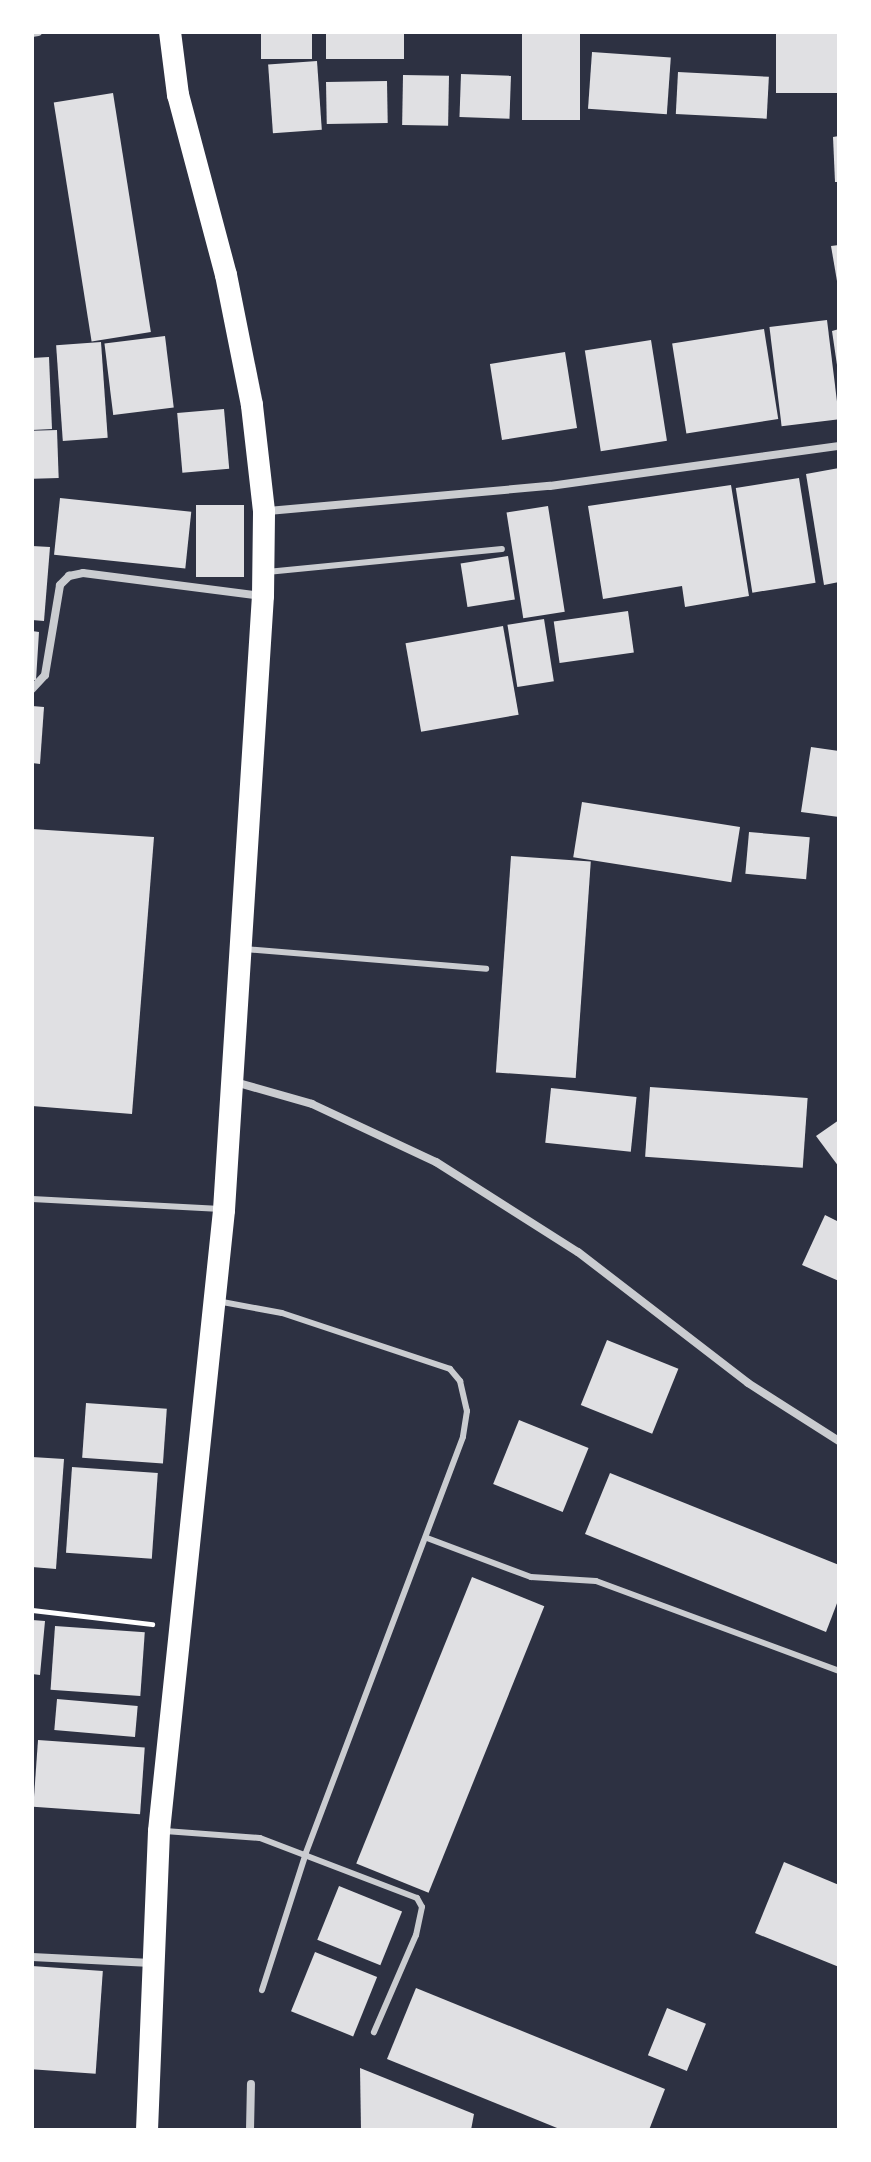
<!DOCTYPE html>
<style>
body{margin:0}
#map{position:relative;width:871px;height:2162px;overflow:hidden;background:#2d3142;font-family:"Roboto Condensed",sans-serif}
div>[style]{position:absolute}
.building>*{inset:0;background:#e0e0e3;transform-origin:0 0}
.path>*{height:5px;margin:-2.5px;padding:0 2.5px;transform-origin:2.5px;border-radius:2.5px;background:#fff}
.service>*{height:6px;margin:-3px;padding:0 3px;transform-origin:3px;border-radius:3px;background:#caccd0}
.minor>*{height:8px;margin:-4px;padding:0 4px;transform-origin:4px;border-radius:4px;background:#caccd0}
.trunk>*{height:22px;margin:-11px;padding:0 11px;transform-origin:11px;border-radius:11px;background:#fff}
span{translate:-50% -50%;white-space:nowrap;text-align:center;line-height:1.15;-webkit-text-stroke:6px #fff;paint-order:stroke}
.frame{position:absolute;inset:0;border:34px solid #fff;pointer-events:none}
</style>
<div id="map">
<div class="building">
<i style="left:261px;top:32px;width:51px;height:27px"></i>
<i style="left:326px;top:32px;width:78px;height:27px"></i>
<i style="left:522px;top:32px;width:58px;height:88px"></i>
<i style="left:776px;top:32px;width:63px;height:61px"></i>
<i style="left:592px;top:52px;width:79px;height:57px;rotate:4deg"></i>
<i style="left:317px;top:61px;width:69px;height:49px;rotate:86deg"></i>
<i style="left:678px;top:72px;width:91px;height:42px;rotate:3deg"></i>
<i style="left:461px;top:74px;width:50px;height:43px;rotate:2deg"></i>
<i style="left:403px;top:75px;width:46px;height:50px;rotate:1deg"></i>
<i style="left:387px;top:81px;width:42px;height:61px;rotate:89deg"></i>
<i style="left:113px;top:93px;width:242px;height:60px;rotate:81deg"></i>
<i style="clip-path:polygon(839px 136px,839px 182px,835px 182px,833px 137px)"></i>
<i style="clip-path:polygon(839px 245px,839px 281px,837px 281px,831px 246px)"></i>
<i style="left:827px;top:320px;width:100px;height:58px;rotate:83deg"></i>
<i style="left:764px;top:329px;width:91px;height:93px;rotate:81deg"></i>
<i style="clip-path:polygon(839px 329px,839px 365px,837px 365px,832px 331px)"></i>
<i style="left:165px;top:336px;width:72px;height:61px;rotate:83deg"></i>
<i style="left:651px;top:340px;width:102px;height:67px;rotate:81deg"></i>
<i style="left:101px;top:342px;width:96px;height:45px;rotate:86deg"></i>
<i style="left:565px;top:352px;width:77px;height:76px;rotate:81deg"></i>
<i style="clip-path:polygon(49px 357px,52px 429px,32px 430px,32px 358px)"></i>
<i style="left:224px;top:409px;width:60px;height:47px;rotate:85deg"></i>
<i style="left:57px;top:430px;width:48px;height:25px;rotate:88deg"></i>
<i style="clip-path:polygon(839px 468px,839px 582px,824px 585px,806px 474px)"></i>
<i style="left:799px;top:478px;width:106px;height:64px;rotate:81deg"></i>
<i style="clip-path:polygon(731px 485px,749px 596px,685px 607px,682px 586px,603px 599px,588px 506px)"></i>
<i style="left:60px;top:498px;width:132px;height:57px;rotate:6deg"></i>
<i style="left:196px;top:505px;width:48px;height:72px"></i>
<i style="left:548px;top:506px;width:107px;height:42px;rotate:81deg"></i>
<i style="clip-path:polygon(32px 546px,50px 547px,44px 621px,32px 620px)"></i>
<i style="left:508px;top:556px;width:44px;height:48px;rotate:81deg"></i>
<i style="left:628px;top:611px;width:42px;height:75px;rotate:82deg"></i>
<i style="left:544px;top:619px;width:63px;height:37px;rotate:81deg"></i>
<i style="left:503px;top:626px;width:90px;height:99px;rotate:80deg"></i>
<i style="clip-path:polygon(32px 631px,39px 632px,36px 680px,32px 680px)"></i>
<i style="clip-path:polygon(32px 706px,44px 707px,40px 764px,32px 763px)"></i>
<i style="clip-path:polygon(811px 747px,839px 751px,839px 817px,801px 812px)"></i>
<i style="left:582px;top:802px;width:160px;height:56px;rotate:9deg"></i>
<i style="clip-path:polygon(32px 829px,154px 837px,132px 1114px,32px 1106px)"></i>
<i style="left:749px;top:832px;width:61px;height:42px;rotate:5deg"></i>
<i style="left:511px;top:856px;width:80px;height:217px;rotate:4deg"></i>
<i style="left:650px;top:1087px;width:158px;height:70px;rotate:4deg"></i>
<i style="left:551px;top:1088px;width:86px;height:55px;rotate:6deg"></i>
<i style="clip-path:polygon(839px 1120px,839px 1167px,816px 1136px)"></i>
<i style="clip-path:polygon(825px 1215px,839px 1222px,839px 1281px,802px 1265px)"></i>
<i style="left:607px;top:1340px;width:77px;height:70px;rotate:22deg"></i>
<i style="left:86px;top:1403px;width:81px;height:55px;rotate:4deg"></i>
<i style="left:519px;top:1420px;width:75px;height:69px;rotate:22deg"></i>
<i style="clip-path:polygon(32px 1457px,64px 1459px,56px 1569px,32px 1567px)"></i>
<i style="left:72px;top:1467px;width:86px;height:86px;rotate:4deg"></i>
<i style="clip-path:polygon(610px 1473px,839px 1565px,839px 1598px,826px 1632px,585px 1534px)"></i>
<i style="left:472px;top:1577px;width:78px;height:309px;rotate:22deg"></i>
<i style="clip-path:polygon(32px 1620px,45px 1621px,40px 1675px,32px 1674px)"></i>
<i style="left:55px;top:1626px;width:90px;height:64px;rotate:4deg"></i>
<i style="left:57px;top:1699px;width:81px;height:31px;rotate:5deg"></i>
<i style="left:38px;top:1740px;width:107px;height:67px;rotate:4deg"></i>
<i style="clip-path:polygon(784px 1862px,839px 1885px,839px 1967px,755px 1933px)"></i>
<i style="left:339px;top:1886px;width:68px;height:58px;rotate:22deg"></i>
<i style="left:315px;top:1952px;width:67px;height:64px;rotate:22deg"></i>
<i style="left:32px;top:1966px;width:71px;height:103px;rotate:4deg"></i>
<i style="clip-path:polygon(416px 1988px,665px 2089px,649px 2130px,562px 2130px,387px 2059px)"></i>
<i style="left:667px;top:2008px;width:42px;height:51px;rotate:22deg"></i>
<i style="clip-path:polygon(360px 2068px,474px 2114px,471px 2130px,361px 2130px)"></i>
</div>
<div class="path">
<i style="left:32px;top:1610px;width:121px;rotate:6.7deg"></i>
</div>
<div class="service">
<i style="left:267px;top:572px;width:236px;rotate:-5.6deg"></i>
<i style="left:245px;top:949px;width:242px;rotate:4.7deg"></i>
<i style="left:32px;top:1199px;width:189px;rotate:3deg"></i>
<i style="left:217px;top:1301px;width:66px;rotate:10.5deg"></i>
<i style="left:282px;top:1313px;width:177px;rotate:18.4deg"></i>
<i style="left:450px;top:1369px;width:16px;rotate:50deg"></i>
<i style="left:460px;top:1381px;width:31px;rotate:77deg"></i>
<i style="left:467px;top:1411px;width:26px;rotate:99deg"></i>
<i style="left:463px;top:1437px;width:445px;rotate:110.7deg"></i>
<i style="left:306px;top:1853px;width:144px;rotate:107.8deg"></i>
<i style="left:427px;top:1538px;width:111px;rotate:20.6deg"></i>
<i style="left:531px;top:1577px;width:65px;rotate:3.5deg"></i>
<i style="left:596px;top:1581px;width:259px;rotate:20.3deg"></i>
<i style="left:165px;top:1831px;width:95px;rotate:4.2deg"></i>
<i style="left:260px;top:1838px;width:168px;rotate:20.9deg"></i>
<i style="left:417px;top:1898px;width:10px;rotate:61deg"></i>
<i style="left:422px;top:1907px;width:29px;rotate:102deg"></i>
<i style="left:416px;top:1935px;width:106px;rotate:113.4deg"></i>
</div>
<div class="minor">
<i style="left:32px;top:33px;width:6px;rotate:-9deg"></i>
<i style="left:268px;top:511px;width:283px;rotate:-5.1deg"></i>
<i style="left:550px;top:486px;width:292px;rotate:-7.9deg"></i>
<i style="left:32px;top:689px;width:19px;rotate:-47deg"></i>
<i style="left:45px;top:675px;width:91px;rotate:-80.5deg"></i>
<i style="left:60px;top:585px;width:13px;rotate:-45deg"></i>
<i style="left:69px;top:576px;width:14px;rotate:-12deg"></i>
<i style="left:83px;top:573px;width:180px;rotate:7.3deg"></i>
<i style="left:235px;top:1082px;width:80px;rotate:15.9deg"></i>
<i style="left:312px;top:1104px;width:137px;rotate:25.1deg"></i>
<i style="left:436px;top:1162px;width:168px;rotate:32.4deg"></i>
<i style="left:578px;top:1252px;width:215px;rotate:37.6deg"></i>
<i style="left:748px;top:1383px;width:108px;rotate:32.5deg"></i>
<i style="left:32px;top:1957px;width:119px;rotate:2.9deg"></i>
<i style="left:250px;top:2130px;width:46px;rotate:-88.8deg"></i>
</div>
<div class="trunk">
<i style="left:147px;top:2130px;width:299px;rotate:-87.7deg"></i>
<i style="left:159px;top:1831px;width:624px;rotate:-84.02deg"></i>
<i style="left:224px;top:1210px;width:615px;rotate:-86.37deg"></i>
<i style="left:263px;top:596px;width:85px;rotate:-89.3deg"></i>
<i style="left:264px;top:511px;width:107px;rotate:-96.5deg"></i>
<i style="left:252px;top:405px;width:133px;rotate:-101.3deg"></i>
<i style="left:226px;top:275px;width:186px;rotate:-104.9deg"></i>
<i style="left:178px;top:95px;width:64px;rotate:-97.2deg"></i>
</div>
<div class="frame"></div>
</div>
